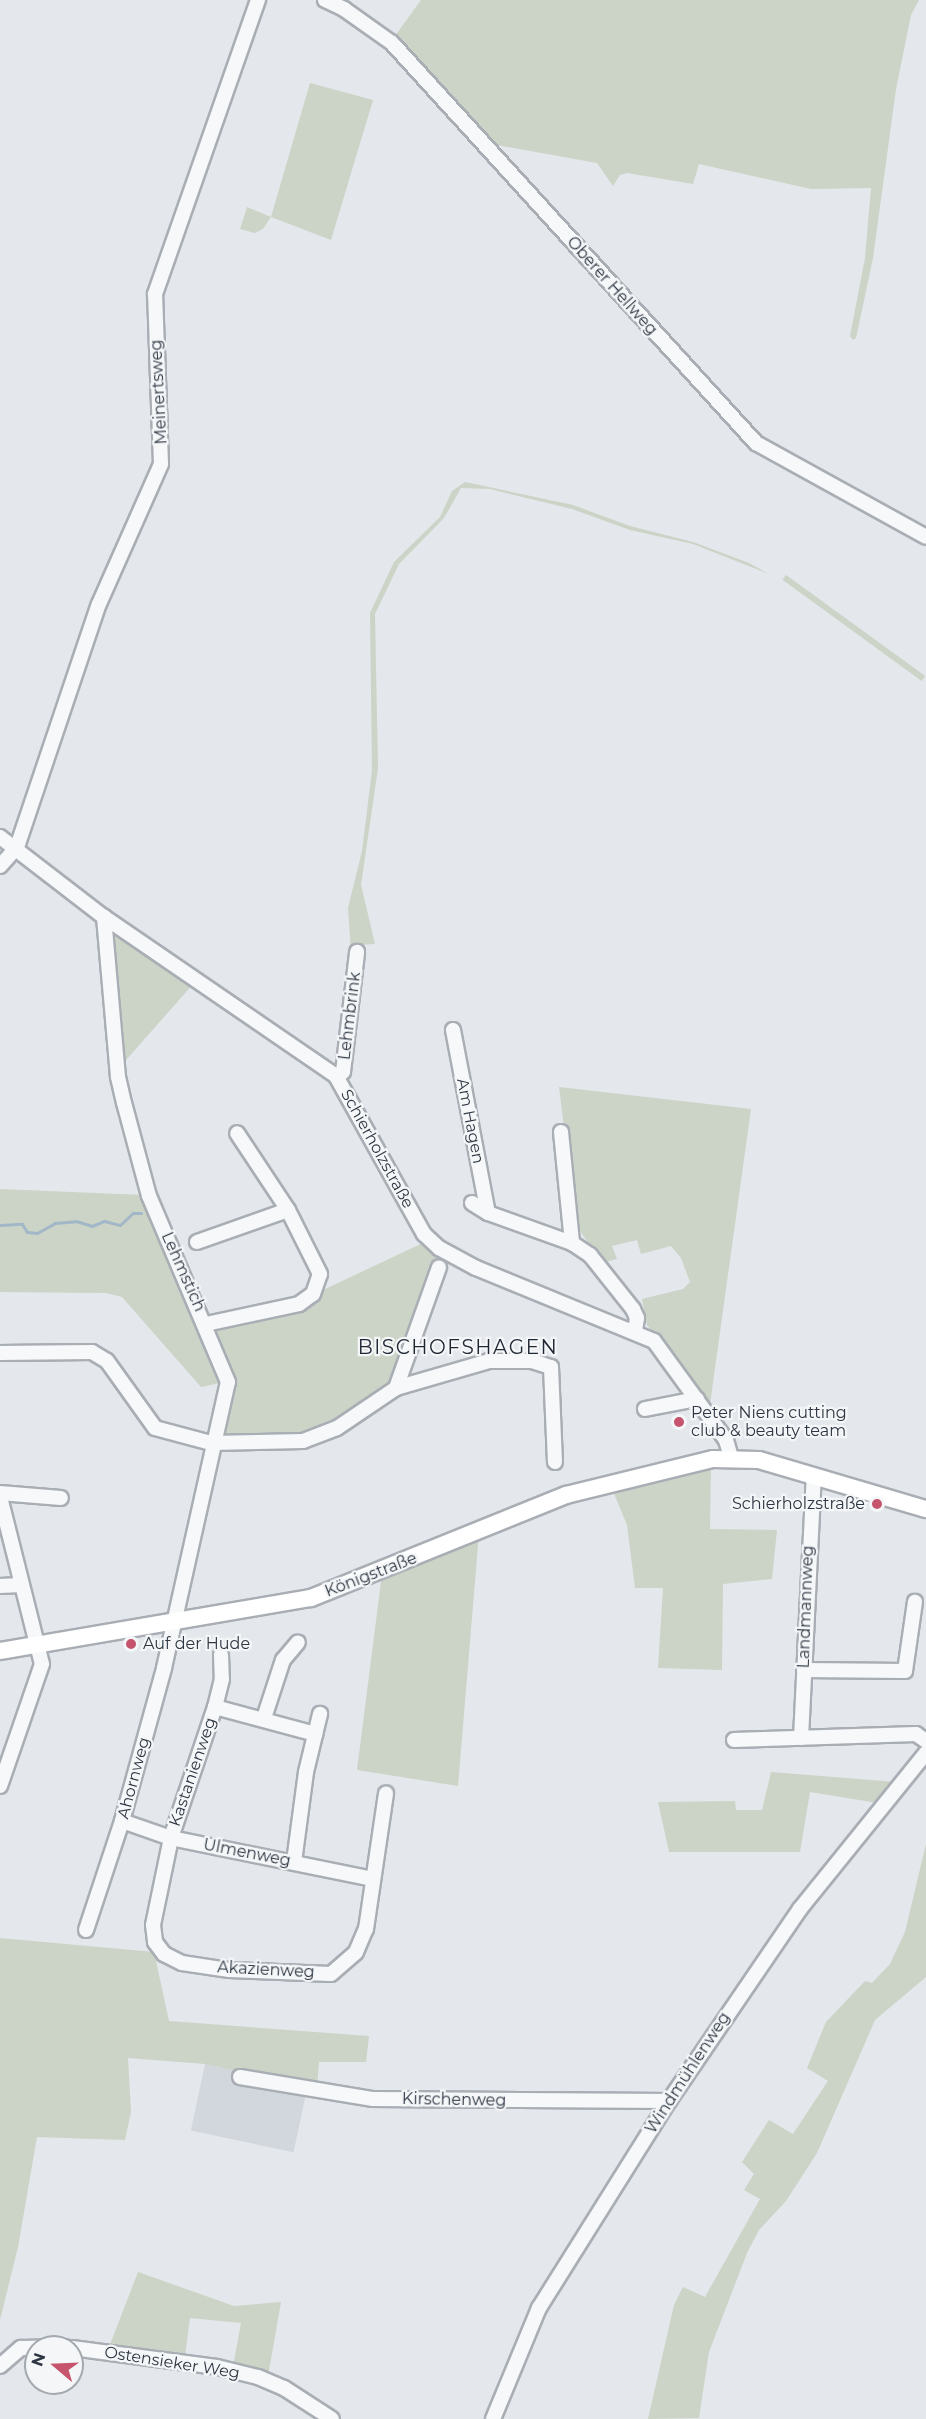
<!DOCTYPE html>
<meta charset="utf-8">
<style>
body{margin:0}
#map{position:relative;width:926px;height:2419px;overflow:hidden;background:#e4e7eb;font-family:Montserrat,sans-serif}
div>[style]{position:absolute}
.built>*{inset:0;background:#d2d7dd;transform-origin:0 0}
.green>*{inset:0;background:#cbd4c6;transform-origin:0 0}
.stream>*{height:3px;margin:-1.5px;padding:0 1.5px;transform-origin:1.5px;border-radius:1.5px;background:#a2b7c8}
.roads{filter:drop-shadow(2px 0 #a9aeb5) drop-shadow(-2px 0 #a9aeb5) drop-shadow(0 2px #a9aeb5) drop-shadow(0 -2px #a9aeb5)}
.minor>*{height:14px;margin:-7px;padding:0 7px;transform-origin:7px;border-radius:7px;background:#f7f8f9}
.major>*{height:16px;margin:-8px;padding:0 8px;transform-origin:8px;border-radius:8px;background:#fff}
.dots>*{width:16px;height:16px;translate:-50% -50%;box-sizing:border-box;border:3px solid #f4f6f8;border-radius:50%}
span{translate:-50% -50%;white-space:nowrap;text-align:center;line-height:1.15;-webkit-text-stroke:4.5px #f4f6f8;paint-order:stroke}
.street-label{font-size:16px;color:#2d3642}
.poi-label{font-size:16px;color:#2d3642}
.left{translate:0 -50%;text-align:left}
.right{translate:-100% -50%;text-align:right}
.quarter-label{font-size:20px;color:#1f2733;letter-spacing:1.5px}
.north{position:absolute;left:24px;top:2335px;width:60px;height:60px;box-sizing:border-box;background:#f4f6f8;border:2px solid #a4a9af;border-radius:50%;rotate:289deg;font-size:16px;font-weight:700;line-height:24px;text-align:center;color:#2d3642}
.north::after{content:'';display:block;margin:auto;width:21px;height:27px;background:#c5546c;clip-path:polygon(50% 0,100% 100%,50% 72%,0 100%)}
</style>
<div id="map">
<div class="built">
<i style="left:205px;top:2064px;width:105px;height:68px;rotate:12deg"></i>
</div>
<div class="green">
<i style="clip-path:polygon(421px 0,919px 0,911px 15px,896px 89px,873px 258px,856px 338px,853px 340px,850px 336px,865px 258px,871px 188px,811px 189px,699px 164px,693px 184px,627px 173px,620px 175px,613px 186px,597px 163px,491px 144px,392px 40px)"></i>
<i style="clip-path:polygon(310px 83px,373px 100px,331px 240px,271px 217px,263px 229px,255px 233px,240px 229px,247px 207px,271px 217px)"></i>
<i style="clip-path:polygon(465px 482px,573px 505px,630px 526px,693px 542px,749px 563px,769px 574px,693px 544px,630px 530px,572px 509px,490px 489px,461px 488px,444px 518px,399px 564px,375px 614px,378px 768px,361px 885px,375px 944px,355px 945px,352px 966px,348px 908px,362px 851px,372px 770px,370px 613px,394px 562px,440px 517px,452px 491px)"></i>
<i style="left:786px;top:575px;width:172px;height:6px;rotate:36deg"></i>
<i style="clip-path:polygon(111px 929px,194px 983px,119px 1068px)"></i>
<i style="clip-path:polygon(559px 1087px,751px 1109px,710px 1404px,647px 1325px,642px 1299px,683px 1289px,690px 1282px,681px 1258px,671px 1246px,641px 1254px,637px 1240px,612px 1246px,617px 1259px,602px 1263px,576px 1225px)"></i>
<i style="clip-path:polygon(0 1189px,143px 1195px,203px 1327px,220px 1383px,201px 1387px,122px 1297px,106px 1293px,0 1292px)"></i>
<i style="clip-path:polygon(427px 1241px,441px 1254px,394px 1386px,309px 1437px,219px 1440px,230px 1381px,213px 1325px,321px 1291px)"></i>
<i style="clip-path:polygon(711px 1462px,710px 1529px,777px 1530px,772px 1579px,723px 1584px,722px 1670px,658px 1668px,663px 1588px,635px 1588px,627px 1525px,610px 1484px)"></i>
<i style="clip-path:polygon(479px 1533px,458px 1786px,357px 1770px,382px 1574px)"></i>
<i style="clip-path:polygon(771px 1772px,896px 1782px,878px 1803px,810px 1792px,800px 1852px,669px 1852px,658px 1802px,735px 1801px,736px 1810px,762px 1810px)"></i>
<i style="clip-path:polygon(926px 1844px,926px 1977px,875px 2020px,817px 2153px,786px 2201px,759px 2230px,747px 2253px,709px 2352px,699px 2418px,648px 2419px,674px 2305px,683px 2287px,705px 2297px,760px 2199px,744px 2190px,754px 2174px,742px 2162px,769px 2120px,793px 2134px,828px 2081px,807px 2068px,826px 2022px,865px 1981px,872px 1983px,890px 1964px,905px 1932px)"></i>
<i style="clip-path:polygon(0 1938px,154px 1952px,169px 2021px,369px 2036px,366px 2062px,319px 2062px,317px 2088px,205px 2064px,128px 2058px,131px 2112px,125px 2140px,37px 2137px,18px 2247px,0 2320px)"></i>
<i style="clip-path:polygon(138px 2272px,234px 2306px,281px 2302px,267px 2382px,232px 2372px,241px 2323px,190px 2318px,184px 2364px,106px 2355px)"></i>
</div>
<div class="stream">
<i style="left:0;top:1225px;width:22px;rotate:-3deg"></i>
<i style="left:22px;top:1224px;width:9px;rotate:58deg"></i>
<i style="left:27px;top:1232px;width:10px;rotate:6deg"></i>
<i style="left:37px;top:1233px;width:21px;rotate:-29deg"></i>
<i style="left:55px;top:1223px;width:21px;rotate:-5deg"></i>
<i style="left:76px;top:1221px;width:17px;rotate:17deg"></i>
<i style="left:92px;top:1226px;width:13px;rotate:-23deg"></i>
<i style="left:104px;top:1221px;width:16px;rotate:14deg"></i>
<i style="left:120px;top:1225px;width:18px;rotate:-43deg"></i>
<i style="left:133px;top:1213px;width:8px"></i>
</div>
<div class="roads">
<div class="minor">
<i style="left:325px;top:0;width:21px;rotate:25deg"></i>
<i style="left:344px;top:9px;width:59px;rotate:35.3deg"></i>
<i style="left:392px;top:43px;width:541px;rotate:47.7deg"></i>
<i style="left:756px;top:443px;width:194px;rotate:28.9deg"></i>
<i style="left:0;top:837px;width:131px;rotate:37.6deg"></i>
<i style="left:104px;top:917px;width:281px;rotate:34.4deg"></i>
<i style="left:336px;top:1076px;width:181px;rotate:60.9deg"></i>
<i style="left:424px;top:1234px;width:21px;rotate:43deg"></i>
<i style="left:439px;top:1248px;width:42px;rotate:28.4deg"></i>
<i style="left:476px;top:1268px;width:192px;rotate:22.3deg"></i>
<i style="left:654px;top:1341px;width:122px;rotate:54deg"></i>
<i style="left:726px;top:1440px;width:19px;rotate:74deg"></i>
<i style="left:0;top:866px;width:25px;rotate:-48deg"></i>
<i style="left:17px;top:847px;width:256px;rotate:-71.4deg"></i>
<i style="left:99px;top:604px;width:153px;rotate:-66.1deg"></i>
<i style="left:161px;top:464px;width:170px;rotate:-92deg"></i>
<i style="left:155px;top:294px;width:312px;rotate:-70.7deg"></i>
<i style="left:453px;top:1030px;width:186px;rotate:79.2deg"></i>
<i style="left:336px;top:1076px;width:8px;rotate:-30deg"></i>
<i style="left:343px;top:1072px;width:121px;rotate:-83.3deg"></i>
<i style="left:561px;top:1132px;width:112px;rotate:84.3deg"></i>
<i style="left:472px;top:1203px;width:19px;rotate:32deg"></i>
<i style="left:488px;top:1213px;width:89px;rotate:19.7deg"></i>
<i style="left:572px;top:1243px;width:22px;rotate:34deg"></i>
<i style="left:590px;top:1255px;width:69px;rotate:51.5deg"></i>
<i style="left:633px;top:1309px;width:10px;rotate:66deg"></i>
<i style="left:637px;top:1318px;width:13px;rotate:99deg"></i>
<i style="left:197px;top:1242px;width:96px;rotate:-19.4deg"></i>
<i style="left:206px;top:1324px;width:95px;rotate:-12.1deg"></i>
<i style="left:299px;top:1304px;width:17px;rotate:-36deg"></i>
<i style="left:313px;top:1294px;width:21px;rotate:-71deg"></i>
<i style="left:320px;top:1274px;width:72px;rotate:-116.6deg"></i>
<i style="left:288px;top:1210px;width:92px;rotate:-123.5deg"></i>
<i style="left:0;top:1353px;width:92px;rotate:-0.6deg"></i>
<i style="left:92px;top:1352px;width:17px;rotate:31deg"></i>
<i style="left:107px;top:1361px;width:82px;rotate:54.4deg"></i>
<i style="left:155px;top:1428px;width:58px;rotate:15deg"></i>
<i style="left:211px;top:1443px;width:92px;rotate:-1.2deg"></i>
<i style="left:303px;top:1441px;width:36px;rotate:-21deg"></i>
<i style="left:337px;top:1428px;width:71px;rotate:-34.1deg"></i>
<i style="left:396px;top:1388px;width:97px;rotate:-16.2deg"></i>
<i style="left:489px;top:1361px;width:43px"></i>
<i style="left:532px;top:1361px;width:20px;rotate:18deg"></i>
<i style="left:551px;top:1367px;width:95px;rotate:87.6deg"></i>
<i style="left:396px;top:1388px;width:128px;rotate:-70.4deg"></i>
<i style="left:645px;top:1409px;width:53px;rotate:-10.9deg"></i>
<i style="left:0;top:1493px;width:61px;rotate:4.7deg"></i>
<i style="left:0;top:1497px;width:172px;rotate:75.9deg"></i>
<i style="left:42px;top:1664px;width:129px;rotate:109deg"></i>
<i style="left:0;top:1586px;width:21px;rotate:-3deg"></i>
<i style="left:221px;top:1655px;width:24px;rotate:88deg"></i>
<i style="left:222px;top:1679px;width:29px;rotate:104deg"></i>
<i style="left:215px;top:1707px;width:138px;rotate:108.6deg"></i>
<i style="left:171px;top:1838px;width:89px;rotate:101.7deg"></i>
<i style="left:153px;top:1925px;width:17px;rotate:83deg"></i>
<i style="left:155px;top:1942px;width:15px;rotate:53deg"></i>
<i style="left:164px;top:1954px;width:20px;rotate:27deg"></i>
<i style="left:182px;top:1963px;width:48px;rotate:8.5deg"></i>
<i style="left:229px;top:1970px;width:102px;rotate:2.2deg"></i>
<i style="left:331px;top:1974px;width:33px;rotate:-41deg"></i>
<i style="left:356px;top:1952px;width:25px;rotate:-67deg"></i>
<i style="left:366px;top:1929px;width:137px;rotate:-81.6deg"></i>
<i style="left:804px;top:1670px;width:101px;rotate:0.6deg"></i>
<i style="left:905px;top:1671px;width:70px;rotate:-81.8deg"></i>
<i style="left:215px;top:1707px;width:104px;rotate:15.1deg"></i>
<i style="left:264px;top:1718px;width:61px;rotate:-71.9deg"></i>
<i style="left:283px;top:1660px;width:23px;rotate:-50deg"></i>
<i style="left:801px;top:1738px;width:262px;rotate:-87.2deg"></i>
<i style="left:734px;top:1740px;width:182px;rotate:-1.9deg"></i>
<i style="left:916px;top:1734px;width:12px;rotate:35deg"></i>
<i style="left:122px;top:1821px;width:52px;rotate:19.1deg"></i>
<i style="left:171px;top:1838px;width:206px;rotate:11.5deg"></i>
<i style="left:294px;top:1862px;width:91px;rotate:-82.4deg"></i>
<i style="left:306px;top:1772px;width:60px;rotate:-76.4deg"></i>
<i style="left:86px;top:1930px;width:115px;rotate:-71.7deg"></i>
<i style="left:122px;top:1821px;width:159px;rotate:-74.6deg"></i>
<i style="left:164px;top:1668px;width:293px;rotate:-77.4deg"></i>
<i style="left:228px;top:1382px;width:202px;rotate:-113deg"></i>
<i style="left:149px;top:1196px;width:96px;rotate:-105deg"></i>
<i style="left:124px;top:1103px;width:27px;rotate:-103deg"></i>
<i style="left:118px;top:1077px;width:161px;rotate:-95deg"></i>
<i style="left:240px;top:2077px;width:135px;rotate:9.4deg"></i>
<i style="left:373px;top:2099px;width:296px;rotate:0.4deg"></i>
<i style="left:72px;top:2348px;width:146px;rotate:7.5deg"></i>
<i style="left:217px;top:2367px;width:42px;rotate:13.7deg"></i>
<i style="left:258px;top:2377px;width:28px;rotate:23deg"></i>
<i style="left:284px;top:2388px;width:57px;rotate:32.9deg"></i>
<i style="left:0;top:2366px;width:28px;rotate:-41deg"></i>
<i style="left:21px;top:2348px;width:44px;rotate:-1.3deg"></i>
<i style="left:493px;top:2419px;width:120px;rotate:-67.5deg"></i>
<i style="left:539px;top:2308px;width:244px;rotate:-57.9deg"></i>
<i style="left:669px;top:2101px;width:232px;rotate:-55.7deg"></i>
<i style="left:800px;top:1909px;width:201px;rotate:-51.1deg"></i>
</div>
<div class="major">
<i style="left:0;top:1651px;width:315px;rotate:-9.7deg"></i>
<i style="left:311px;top:1598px;width:275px;rotate:-22deg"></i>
<i style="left:566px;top:1495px;width:151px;rotate:-13.8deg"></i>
<i style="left:713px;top:1459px;width:46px;rotate:1.2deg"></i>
<i style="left:759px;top:1460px;width:174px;rotate:16.4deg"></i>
</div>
</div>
<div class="dots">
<i style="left:679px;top:1422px;background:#c5546c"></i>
<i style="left:877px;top:1504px;background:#c5546c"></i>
<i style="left:131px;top:1644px;background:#c5546c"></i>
</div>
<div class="street-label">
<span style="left:612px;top:286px;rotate:48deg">Oberer Hellweg</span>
<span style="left:159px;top:392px;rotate:-93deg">Meinertsweg</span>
<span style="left:350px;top:1016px;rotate:-83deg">Lehmbrink</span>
<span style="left:470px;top:1121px;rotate:79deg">Am Hagen</span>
<span style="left:377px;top:1149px;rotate:61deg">Schierholzstraße</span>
<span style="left:183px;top:1272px;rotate:66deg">Lehmstich</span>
<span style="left:371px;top:1575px;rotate:-21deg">Königstraße</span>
<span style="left:806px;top:1607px;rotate:-88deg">Landmannweg</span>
<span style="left:193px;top:1772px;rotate:-71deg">Kastanienweg</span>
<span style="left:134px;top:1778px;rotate:-75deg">Ahornweg</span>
<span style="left:247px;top:1853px;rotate:11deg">Ulmenweg</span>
<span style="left:266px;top:1970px;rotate:3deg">Akazienweg</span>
<span style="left:688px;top:2073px;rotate:-57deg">Windmühlenweg</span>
<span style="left:454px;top:2100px;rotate:1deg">Kirschenweg</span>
<span style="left:172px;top:2363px;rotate:9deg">Ostensieker Weg</span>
</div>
<div class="poi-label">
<span class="left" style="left:691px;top:1422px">Peter Niens cutting<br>club &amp; beauty team</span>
<span class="right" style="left:865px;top:1504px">Schierholzstraße</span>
<span class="left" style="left:143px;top:1644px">Auf der Hude</span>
</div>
<div class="quarter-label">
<span style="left:458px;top:1347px">BISCHOFSHAGEN</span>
</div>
<div class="north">N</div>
</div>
